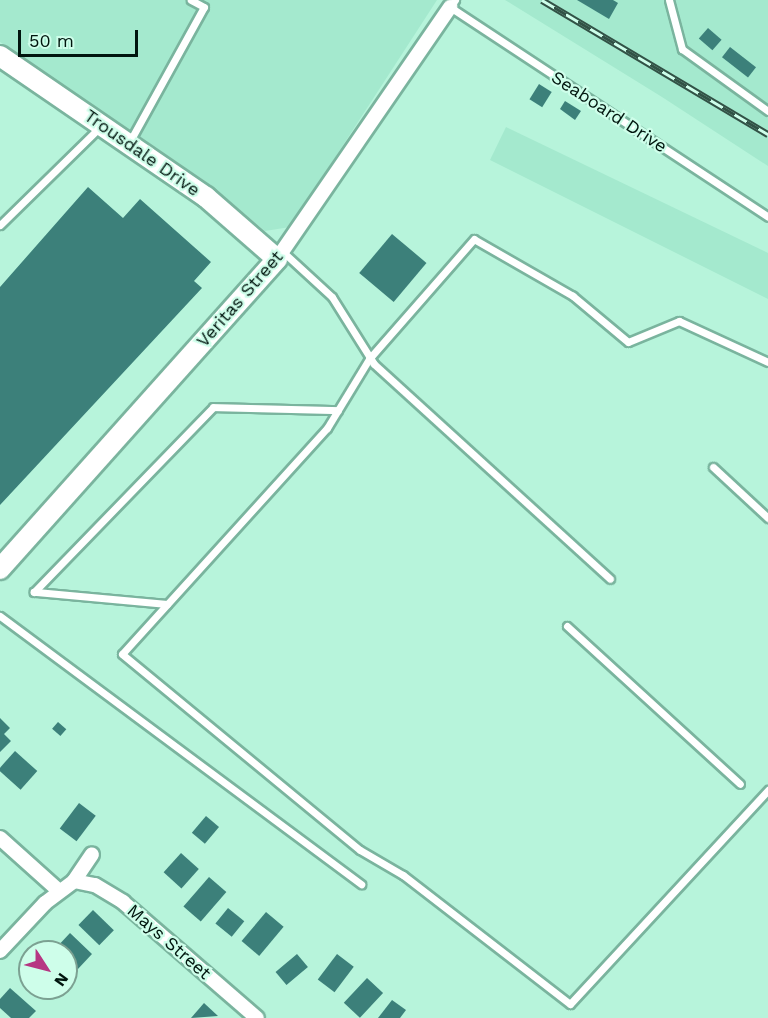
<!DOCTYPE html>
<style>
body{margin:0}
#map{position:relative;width:768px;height:1018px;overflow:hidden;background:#b7f4db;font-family:"Work Sans",sans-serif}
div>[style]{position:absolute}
.built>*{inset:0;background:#a4e9ce}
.building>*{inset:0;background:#3c807a;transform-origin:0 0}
.roads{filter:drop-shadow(2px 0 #7ab49e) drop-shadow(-2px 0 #7ab49e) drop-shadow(0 2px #7ab49e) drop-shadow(0 -2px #7ab49e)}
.lane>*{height:7px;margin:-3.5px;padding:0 3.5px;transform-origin:3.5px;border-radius:3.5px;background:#fff}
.street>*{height:14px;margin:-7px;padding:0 7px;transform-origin:7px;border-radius:7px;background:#fff}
.secondary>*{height:20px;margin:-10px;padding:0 10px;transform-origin:10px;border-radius:10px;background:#fff}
.rail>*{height:7px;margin-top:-3.5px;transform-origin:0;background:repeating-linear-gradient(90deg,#cefeea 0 14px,#325246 0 28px);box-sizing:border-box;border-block:2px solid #325246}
span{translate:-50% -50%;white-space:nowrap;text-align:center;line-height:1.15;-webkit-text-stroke:4.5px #cefeea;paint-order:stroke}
.street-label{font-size:18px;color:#00150e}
.north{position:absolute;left:18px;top:940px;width:60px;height:60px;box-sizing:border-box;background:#cefeea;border:2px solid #7ca192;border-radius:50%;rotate:126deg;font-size:16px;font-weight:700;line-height:24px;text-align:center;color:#00150e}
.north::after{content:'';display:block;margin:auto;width:21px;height:27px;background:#b63682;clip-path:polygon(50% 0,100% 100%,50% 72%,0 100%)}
.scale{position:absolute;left:18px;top:30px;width:120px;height:27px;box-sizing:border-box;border:3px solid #00150e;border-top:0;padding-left:8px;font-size:18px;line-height:21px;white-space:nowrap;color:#00150e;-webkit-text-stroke:4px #cefeea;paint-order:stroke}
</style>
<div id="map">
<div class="built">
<i style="clip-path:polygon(0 0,437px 0,290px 227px,265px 231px,205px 181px,0 42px)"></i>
<i style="clip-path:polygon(505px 0,768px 0,768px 166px,662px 97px)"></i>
<i style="clip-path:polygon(506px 127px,768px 253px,768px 299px,490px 160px)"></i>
</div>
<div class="building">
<i style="clip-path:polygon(577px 0,613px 0,618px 3px,609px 19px)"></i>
<i style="left:708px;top:28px;width:18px;height:14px;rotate:41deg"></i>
<i style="left:730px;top:47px;width:33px;height:13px;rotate:38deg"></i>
<i style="left:539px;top:84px;width:15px;height:18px;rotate:32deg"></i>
<i style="clip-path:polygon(565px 101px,581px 111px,575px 120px,560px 109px)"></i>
<i style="clip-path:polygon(88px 187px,123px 218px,140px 199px,211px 262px,194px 281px,202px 288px,0 505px,0 287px)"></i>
<i style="left:392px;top:234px;width:45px;height:51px;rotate:40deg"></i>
<i style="clip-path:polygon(0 718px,10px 728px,4px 734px,11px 741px,0 752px)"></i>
<i style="left:58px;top:722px;width:11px;height:9px;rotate:41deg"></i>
<i style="left:15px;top:751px;width:30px;height:25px;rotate:42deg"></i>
<i style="left:79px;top:803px;width:21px;height:32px;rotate:37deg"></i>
<i style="left:206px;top:816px;width:17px;height:22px;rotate:40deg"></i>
<i style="left:181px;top:853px;width:24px;height:26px;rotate:42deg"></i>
<i style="left:209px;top:877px;width:23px;height:39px;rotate:41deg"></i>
<i style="left:228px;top:908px;width:21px;height:20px;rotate:39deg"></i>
<i style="left:93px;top:910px;width:29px;height:21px;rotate:44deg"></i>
<i style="left:266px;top:912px;width:23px;height:38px;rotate:40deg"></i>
<i style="clip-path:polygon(70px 933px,92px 954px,77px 970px,66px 960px,66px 952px,55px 949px)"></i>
<i style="left:297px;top:954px;width:17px;height:28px;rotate:50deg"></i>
<i style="left:337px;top:954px;width:21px;height:32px;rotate:37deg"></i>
<i style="left:367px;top:978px;width:22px;height:34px;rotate:43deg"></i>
<i style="clip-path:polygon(10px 988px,36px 1011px,29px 1018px,11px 1018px,0 1008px,0 999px)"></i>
<i style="clip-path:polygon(392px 1000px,406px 1010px,400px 1018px,378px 1018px)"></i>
<i style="clip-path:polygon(204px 1003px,218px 1016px,191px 1018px)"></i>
</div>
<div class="roads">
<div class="lane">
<i style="left:455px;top:0;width:9px;rotate:126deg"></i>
<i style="left:450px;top:7px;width:381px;rotate:33.4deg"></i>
<i style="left:669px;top:0;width:51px;rotate:75.1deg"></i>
<i style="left:682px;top:49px;width:106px;rotate:35.8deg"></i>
<i style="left:130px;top:141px;width:153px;rotate:-61.1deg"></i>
<i style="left:204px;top:7px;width:15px;rotate:-152deg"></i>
<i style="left:0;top:225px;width:141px;rotate:-44.4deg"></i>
<i style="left:282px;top:251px;width:68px;rotate:42.6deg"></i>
<i style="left:332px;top:297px;width:79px;rotate:57.9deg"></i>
<i style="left:374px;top:364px;width:319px;rotate:42.3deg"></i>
<i style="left:768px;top:362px;width:98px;rotate:-155.3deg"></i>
<i style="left:679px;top:321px;width:55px;rotate:157.6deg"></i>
<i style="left:628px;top:342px;width:72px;rotate:-140.1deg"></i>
<i style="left:573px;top:296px;width:114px;rotate:-150.1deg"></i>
<i style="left:474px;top:239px;width:159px;rotate:131.2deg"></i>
<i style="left:369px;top:359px;width:81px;rotate:121.3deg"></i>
<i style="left:327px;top:428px;width:305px;rotate:132.2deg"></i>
<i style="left:122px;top:654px;width:308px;rotate:39.5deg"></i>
<i style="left:360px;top:850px;width:50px;rotate:30.2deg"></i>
<i style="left:403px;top:875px;width:211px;rotate:37.7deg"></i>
<i style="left:570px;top:1004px;width:292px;rotate:-47.2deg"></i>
<i style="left:713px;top:467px;width:75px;rotate:42.8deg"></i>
<i style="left:167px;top:604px;width:134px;rotate:-174.8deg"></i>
<i style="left:34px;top:592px;width:257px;rotate:-45.9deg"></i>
<i style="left:213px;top:407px;width:125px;rotate:1.4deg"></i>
<i style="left:0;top:616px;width:450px;rotate:36.6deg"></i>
<i style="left:567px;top:626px;width:234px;rotate:42.4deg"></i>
</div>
<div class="street">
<i style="left:277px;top:259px;width:306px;rotate:-55.5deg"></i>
<i style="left:0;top:838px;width:79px;rotate:41.9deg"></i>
<i style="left:74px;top:881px;width:21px;rotate:11deg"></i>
<i style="left:95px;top:885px;width:33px;rotate:31deg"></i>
<i style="left:123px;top:902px;width:177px;rotate:40.9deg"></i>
<i style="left:0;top:951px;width:66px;rotate:-46.8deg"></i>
<i style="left:45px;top:903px;width:36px;rotate:-37deg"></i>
<i style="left:74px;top:881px;width:32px;rotate:-56deg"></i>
</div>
<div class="secondary">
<i style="left:0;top:56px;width:250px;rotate:34.4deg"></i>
<i style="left:206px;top:197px;width:94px;rotate:41.1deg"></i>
<i style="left:277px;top:259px;width:416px;rotate:131.8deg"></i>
</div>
</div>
<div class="rail">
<i style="left:542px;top:0;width:263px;rotate:30.7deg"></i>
</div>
<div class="street-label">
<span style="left:609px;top:112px;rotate:33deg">Seaboard Drive</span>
<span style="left:142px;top:153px;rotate:35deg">Trousdale Drive</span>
<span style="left:240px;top:299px;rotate:-49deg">Veritas Street</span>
<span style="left:169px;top:942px;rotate:41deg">Mays Street</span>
</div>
<div class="north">N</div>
<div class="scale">50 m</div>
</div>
